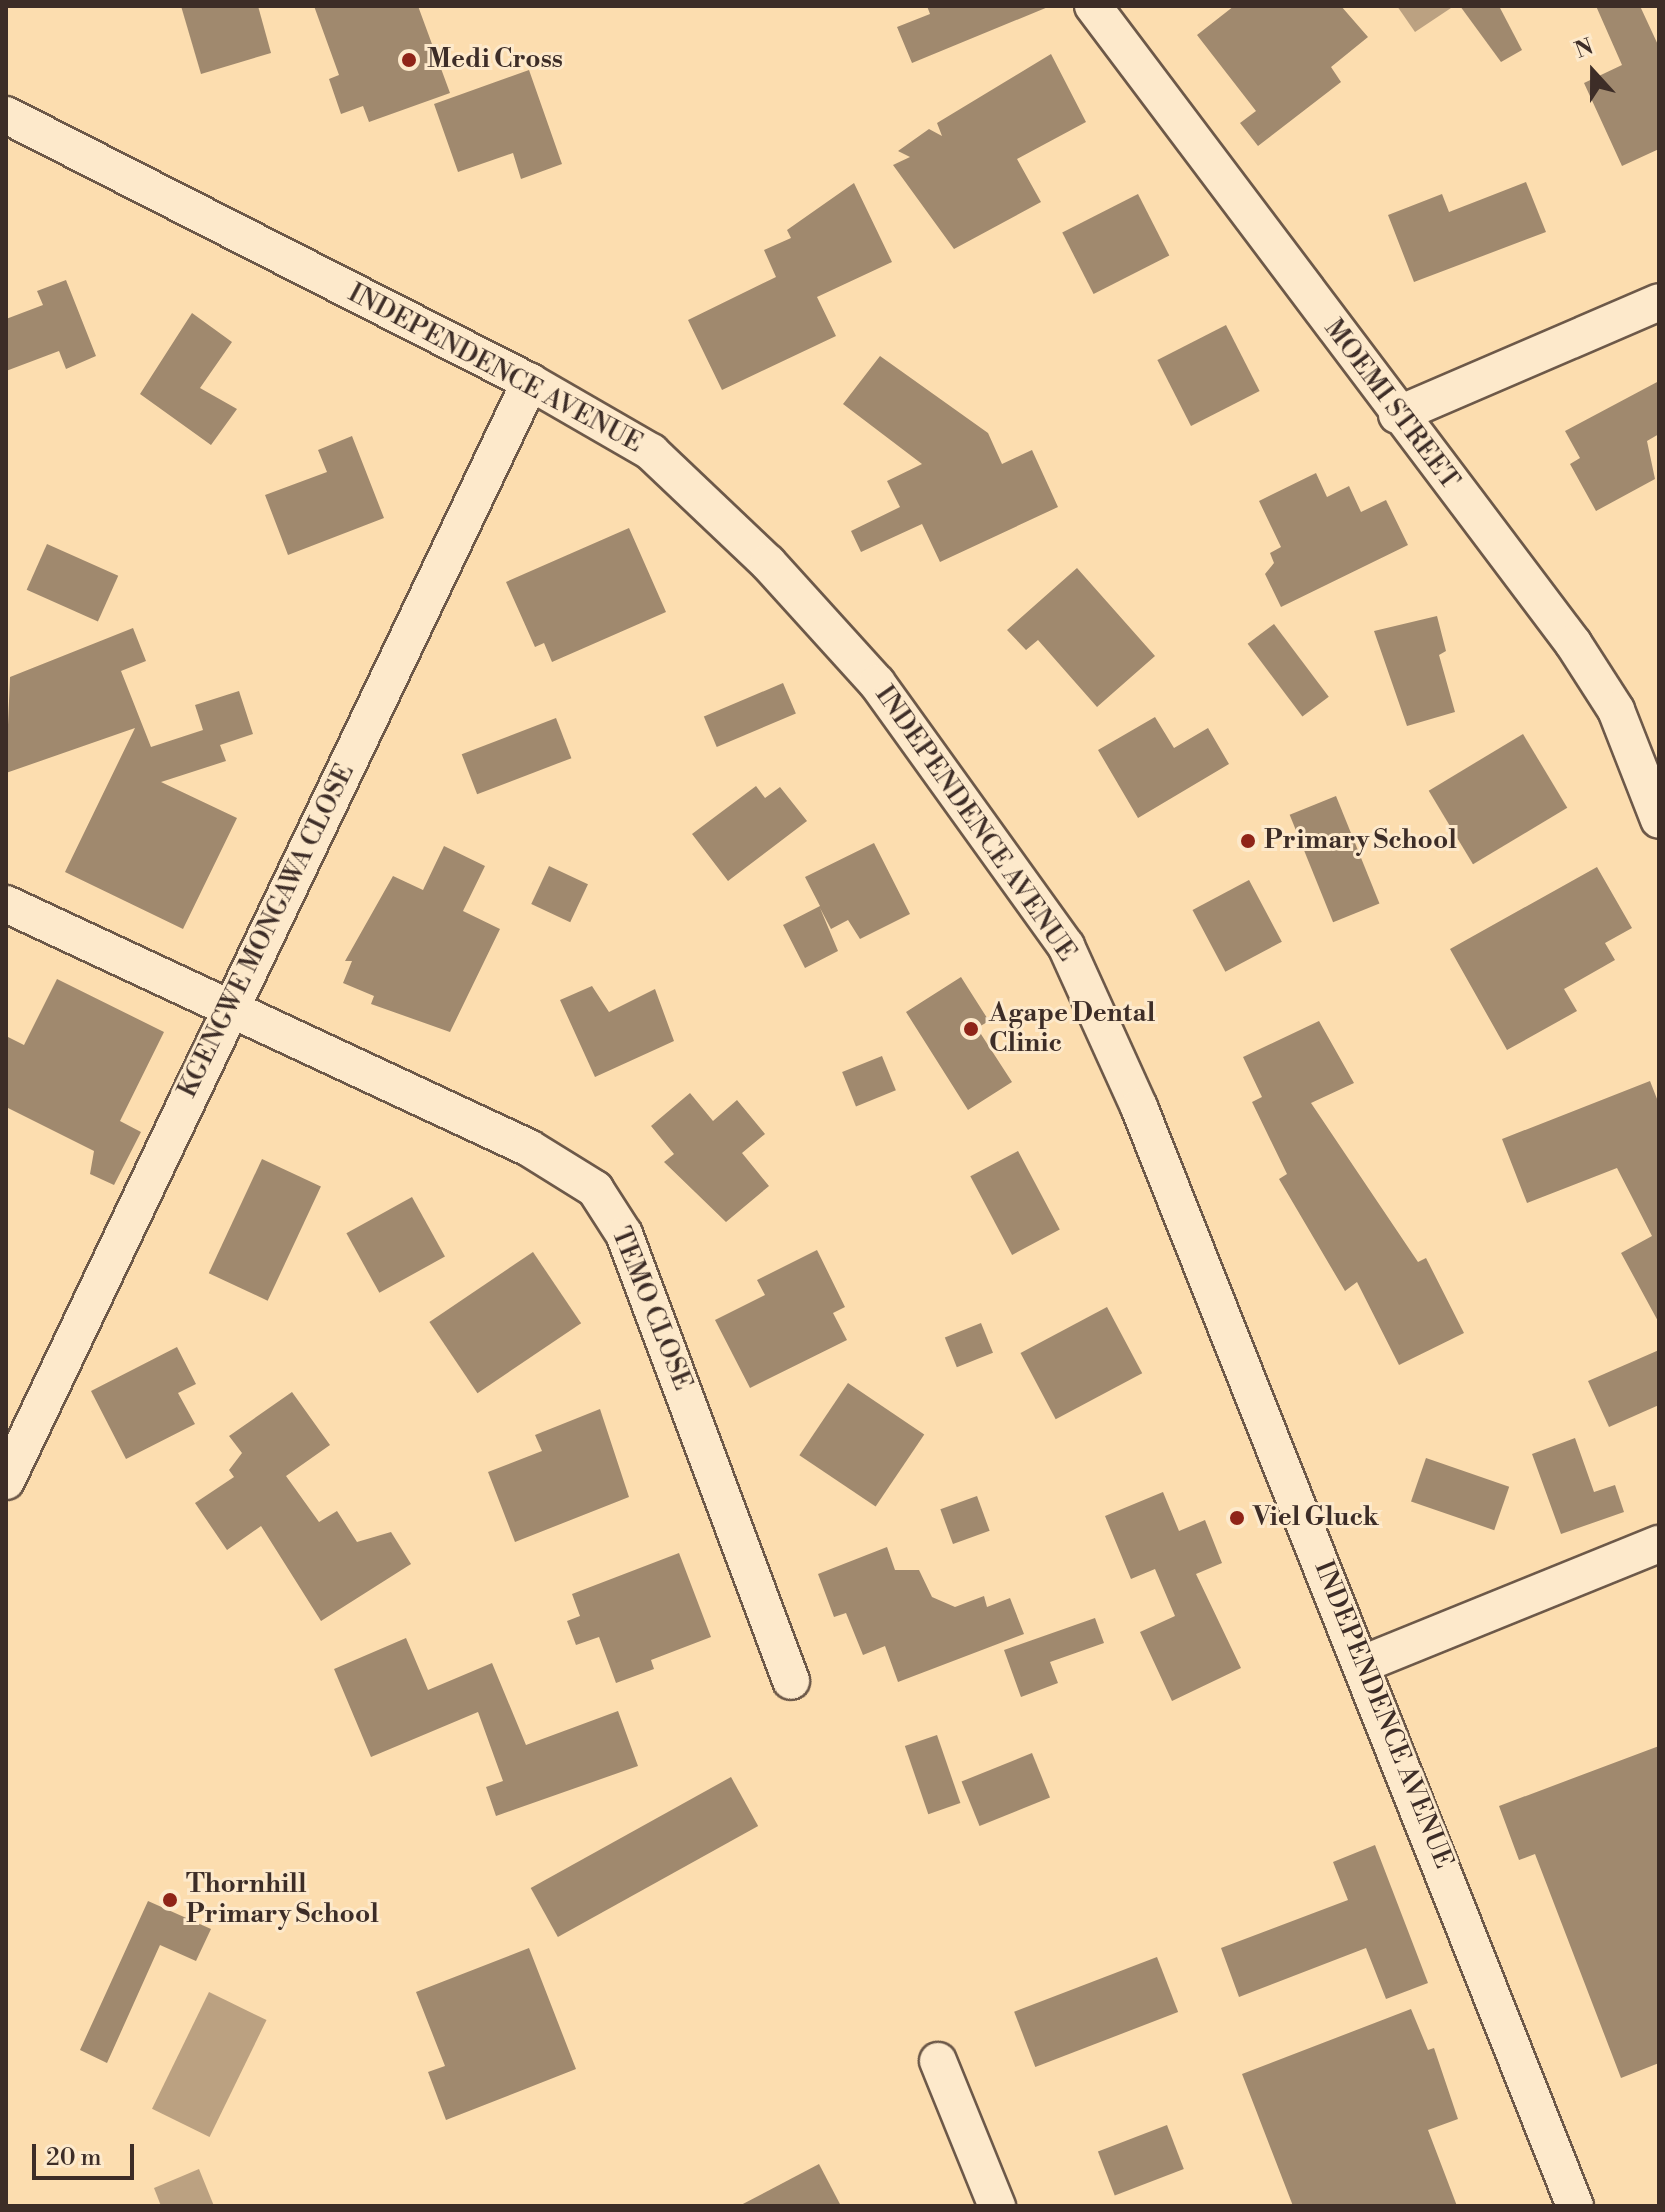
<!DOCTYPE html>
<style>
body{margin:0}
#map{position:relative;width:1665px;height:2212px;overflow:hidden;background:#fcddaf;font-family:"Libre Bodoni",serif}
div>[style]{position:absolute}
.water>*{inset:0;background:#bba181;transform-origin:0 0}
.building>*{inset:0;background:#a0896e;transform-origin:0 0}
.roads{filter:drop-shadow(2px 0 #6d5949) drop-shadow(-2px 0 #6d5949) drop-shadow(0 2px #6d5949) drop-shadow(0 -2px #6d5949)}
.minor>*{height:36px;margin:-18px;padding:0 18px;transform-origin:18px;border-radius:18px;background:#fde9cb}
.dots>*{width:22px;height:22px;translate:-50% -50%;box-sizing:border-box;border:4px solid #fde9cb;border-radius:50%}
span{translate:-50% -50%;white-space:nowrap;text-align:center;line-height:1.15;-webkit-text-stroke:6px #fde9cb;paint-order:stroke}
.poi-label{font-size:26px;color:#3d2d27;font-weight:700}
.left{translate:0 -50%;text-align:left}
.street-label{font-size:26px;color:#3d2d27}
.frame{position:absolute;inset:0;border:8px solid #3d2d27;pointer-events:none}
.north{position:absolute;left:1553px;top:32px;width:80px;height:80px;-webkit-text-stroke:6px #fde9cb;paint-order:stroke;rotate:339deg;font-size:22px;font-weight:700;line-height:32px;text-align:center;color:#3d2d27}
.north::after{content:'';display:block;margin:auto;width:28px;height:36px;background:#3d2d27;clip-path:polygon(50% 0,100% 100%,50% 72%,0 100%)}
.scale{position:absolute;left:32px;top:2144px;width:102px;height:36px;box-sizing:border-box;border:4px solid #3d2d27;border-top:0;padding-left:10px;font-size:24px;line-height:28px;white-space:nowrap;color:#3d2d27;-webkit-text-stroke:6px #fde9cb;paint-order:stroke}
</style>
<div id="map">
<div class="water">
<i style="clip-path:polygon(1397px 6px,1450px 6px,1451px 8px,1415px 32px)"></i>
<i style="left:209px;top:1992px;width:64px;height:130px;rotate:26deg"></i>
<i style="clip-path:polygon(199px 2169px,214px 2206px,161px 2206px,154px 2188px)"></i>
</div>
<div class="building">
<i style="clip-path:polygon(181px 6px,258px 6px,271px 53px,201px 74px)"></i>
<i style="clip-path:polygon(314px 6px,418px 6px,450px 93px,369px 122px,363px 106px,341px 114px,329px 79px,339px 75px)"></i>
<i style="clip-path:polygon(927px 6px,1048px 6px,1048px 7px,912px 63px,897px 27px,930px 14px)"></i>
<i style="clip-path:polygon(1234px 6px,1341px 6px,1368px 37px,1331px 67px,1341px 82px,1258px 146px,1240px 123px,1256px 111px,1197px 35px)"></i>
<i style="clip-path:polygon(1460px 6px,1499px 6px,1522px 50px,1501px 62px)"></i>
<i style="clip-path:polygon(1596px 6px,1640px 6px,1659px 47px,1659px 149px,1622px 166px,1584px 83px,1622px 65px)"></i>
<i style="clip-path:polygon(1051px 54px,1086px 122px,1017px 159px,1041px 202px,954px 249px,893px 165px,910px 157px,898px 151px,929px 129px,942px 136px,937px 123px)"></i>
<i style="clip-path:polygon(529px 70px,562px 164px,521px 179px,513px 153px,458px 172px,434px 104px)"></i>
<i style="clip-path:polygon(1526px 182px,1546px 232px,1414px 282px,1388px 215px,1442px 194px,1449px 212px)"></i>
<i style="clip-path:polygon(854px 183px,892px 262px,817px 297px,836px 336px,722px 390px,688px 320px,776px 277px,764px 250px,791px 238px,787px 230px)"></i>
<i style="left:1138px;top:194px;width:69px;height:85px;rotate:63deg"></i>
<i style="clip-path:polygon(66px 280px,96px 356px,66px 369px,59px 351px,6px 371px,6px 319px,43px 305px,37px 291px)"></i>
<i style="clip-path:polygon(192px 313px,232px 342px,200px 388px,237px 409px,211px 445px,140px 394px)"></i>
<i style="left:1226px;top:325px;width:74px;height:77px;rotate:63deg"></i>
<i style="clip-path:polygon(880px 356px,988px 433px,1002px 464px,1032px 450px,1058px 507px,940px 562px,922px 524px,861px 552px,851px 531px,900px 507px,887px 481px,922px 464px,843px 404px)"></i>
<i style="clip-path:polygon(1659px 381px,1659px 434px,1647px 441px,1655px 479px,1596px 511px,1570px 464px,1580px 458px,1565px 431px)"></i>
<i style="clip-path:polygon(352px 436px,384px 518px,288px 555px,265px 495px,327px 472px,318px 450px)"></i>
<i style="clip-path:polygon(1316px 473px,1327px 497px,1349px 486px,1361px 512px,1386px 500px,1408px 545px,1281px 607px,1265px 574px,1274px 563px,1270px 553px,1281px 547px,1259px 501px)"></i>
<i style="clip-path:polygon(629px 528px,666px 612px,552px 662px,544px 643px,535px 647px,506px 582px)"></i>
<i style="left:47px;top:544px;width:78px;height:50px;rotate:24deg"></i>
<i style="clip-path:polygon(1077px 568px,1155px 656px,1097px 707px,1038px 640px,1026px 650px,1007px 630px)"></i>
<i style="clip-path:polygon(1437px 616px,1446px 651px,1439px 655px,1455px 712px,1407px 726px,1374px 631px)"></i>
<i style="left:1274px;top:624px;width:91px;height:33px;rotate:53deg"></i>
<i style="clip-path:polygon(133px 628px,146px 661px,121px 671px,151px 747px,203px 730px,195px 705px,239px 691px,253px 734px,220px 745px,226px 761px,161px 782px,237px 818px,183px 929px,65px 872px,135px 728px,6px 773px,10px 677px)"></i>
<i style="left:783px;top:683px;width:33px;height:86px;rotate:67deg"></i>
<i style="clip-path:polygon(1155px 717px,1174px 748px,1208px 728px,1229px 764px,1138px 818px,1098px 750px)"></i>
<i style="left:556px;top:718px;width:43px;height:101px;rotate:69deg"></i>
<i style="left:1523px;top:734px;width:86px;height:110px;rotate:59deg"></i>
<i style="clip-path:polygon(756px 786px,765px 798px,780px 787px,807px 821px,728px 881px,692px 834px)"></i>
<i style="left:1336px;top:796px;width:116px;height:50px;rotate:68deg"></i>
<i style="clip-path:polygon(874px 843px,910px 914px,860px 939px,848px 920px,831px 929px,820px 908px,838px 951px,805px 968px,783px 925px,820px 906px,805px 877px)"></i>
<i style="clip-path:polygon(444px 846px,485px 866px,463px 911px,500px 929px,450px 1032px,371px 1004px,374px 996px,343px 983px,352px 961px,345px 961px,393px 876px,423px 890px)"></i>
<i style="left:549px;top:866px;width:43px;height:42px;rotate:25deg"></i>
<i style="clip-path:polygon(1597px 867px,1632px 928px,1605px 943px,1615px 960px,1564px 989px,1577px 1011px,1507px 1050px,1450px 949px)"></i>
<i style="left:1249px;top:880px;width:70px;height:64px;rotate:62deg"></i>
<i style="clip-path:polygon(961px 977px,989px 1021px,977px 1028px,1012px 1082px,968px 1110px,906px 1012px)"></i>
<i style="clip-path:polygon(57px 979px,164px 1032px,120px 1121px,141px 1132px,114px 1185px,90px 1174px,94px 1151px,6px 1107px,6px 1036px,24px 1045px)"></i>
<i style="clip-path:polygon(592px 986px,609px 1012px,655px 989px,674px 1041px,595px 1077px,560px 1000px)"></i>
<i style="clip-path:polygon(1319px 1021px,1354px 1083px,1311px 1103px,1418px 1262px,1426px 1258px,1464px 1333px,1399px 1365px,1357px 1282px,1345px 1291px,1279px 1179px,1287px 1174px,1252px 1102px,1262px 1097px,1243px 1057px)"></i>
<i style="left:882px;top:1056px;width:37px;height:43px;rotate:68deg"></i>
<i style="clip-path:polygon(1650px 1081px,1659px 1104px,1659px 1323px,1621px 1253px,1652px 1236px,1617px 1168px,1527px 1203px,1502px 1139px)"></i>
<i style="clip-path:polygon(690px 1093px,713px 1121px,737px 1100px,765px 1134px,742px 1153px,769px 1186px,726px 1222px,664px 1162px,674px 1154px,651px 1126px)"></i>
<i style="left:1018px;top:1151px;width:89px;height:54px;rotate:62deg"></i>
<i style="left:262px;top:1159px;width:65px;height:126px;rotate:25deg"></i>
<i style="left:412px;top:1197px;width:68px;height:75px;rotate:61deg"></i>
<i style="clip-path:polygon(817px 1250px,845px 1307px,833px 1313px,847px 1340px,750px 1388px,715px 1320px,765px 1295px,757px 1280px)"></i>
<i style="left:533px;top:1252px;width:86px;height:125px;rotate:56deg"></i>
<i style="left:1107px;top:1307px;width:75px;height:98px;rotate:62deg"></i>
<i style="left:981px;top:1323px;width:32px;height:39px;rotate:68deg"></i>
<i style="clip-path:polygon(177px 1347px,196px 1384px,178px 1393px,195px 1424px,126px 1459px,91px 1391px)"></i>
<i style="clip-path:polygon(1659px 1350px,1659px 1405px,1609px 1427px,1588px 1381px)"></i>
<i style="left:848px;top:1383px;width:92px;height:87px;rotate:34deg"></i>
<i style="clip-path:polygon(292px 1392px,330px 1445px,286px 1476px,319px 1522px,337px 1511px,357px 1542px,391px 1532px,411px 1564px,321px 1621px,261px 1526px,227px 1550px,195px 1503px,234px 1477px,229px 1470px,242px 1453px,229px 1436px)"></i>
<i style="clip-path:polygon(600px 1409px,629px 1497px,515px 1542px,488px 1472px,542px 1451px,535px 1435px)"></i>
<i style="clip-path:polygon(1575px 1438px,1594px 1492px,1615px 1485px,1624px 1512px,1561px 1534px,1532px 1454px)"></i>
<i style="left:1426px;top:1458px;width:88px;height:46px;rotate:19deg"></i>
<i style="clip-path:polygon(1163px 1492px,1179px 1531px,1205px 1520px,1222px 1563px,1196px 1574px,1241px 1668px,1172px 1701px,1140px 1632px,1175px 1616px,1155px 1569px,1131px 1579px,1105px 1516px)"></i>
<i style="left:977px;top:1496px;width:37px;height:39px;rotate:70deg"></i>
<i style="clip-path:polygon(887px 1547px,895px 1570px,919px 1570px,932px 1597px,955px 1607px,984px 1596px,987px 1607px,1010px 1598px,1024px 1634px,898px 1682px,885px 1646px,863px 1655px,846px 1613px,834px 1617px,818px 1574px)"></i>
<i style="clip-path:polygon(679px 1553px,711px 1637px,651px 1660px,654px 1669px,616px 1683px,599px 1637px,576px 1645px,567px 1621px,580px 1616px,572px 1594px)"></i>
<i style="clip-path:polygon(1095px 1618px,1104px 1643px,1050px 1662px,1058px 1683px,1021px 1697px,1004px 1650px)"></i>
<i style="clip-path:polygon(406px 1638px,428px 1690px,492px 1663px,526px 1745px,618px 1711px,638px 1766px,496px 1816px,486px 1787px,503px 1781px,478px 1712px,371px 1757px,334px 1669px)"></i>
<i style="left:937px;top:1735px;width:72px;height:34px;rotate:71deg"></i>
<i style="clip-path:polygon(1659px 1746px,1659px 2063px,1621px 2078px,1535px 1854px,1519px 1860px,1499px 1806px)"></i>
<i style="left:1032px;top:1753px;width:48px;height:76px;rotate:68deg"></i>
<i style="left:731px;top:1777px;width:56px;height:229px;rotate:61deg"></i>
<i style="clip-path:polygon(1375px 1845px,1428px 1983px,1386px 1999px,1366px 1948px,1239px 1997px,1221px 1948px,1348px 1900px,1333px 1862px)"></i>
<i style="clip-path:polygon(148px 1901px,211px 1929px,196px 1961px,160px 1945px,107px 2063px,80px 2050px)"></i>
<i style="clip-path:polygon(529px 1948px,576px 2069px,446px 2120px,428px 2072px,445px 2066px,416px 1992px)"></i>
<i style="left:1157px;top:1957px;width:59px;height:153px;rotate:69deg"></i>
<i style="clip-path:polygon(1411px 2009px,1428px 2050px,1434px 2048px,1458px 2119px,1428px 2130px,1457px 2206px,1293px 2206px,1242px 2074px)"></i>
<i style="left:1167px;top:2125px;width:47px;height:74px;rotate:69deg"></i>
<i style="clip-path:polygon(819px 2164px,841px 2206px,739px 2206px)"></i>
</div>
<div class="roads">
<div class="minor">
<i style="left:1093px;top:6px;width:798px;rotate:53deg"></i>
<i style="left:1573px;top:643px;width:80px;rotate:57.3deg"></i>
<i style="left:1616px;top:710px;width:118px;rotate:68.6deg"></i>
<i style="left:6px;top:115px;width:588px;rotate:27deg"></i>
<i style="left:530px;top:382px;width:140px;rotate:30deg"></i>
<i style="left:651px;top:452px;width:161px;rotate:43.5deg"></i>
<i style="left:768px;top:563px;width:162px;rotate:47.8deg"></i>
<i style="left:877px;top:683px;width:324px;rotate:54.3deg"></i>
<i style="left:1066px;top:946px;width:177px;rotate:65.6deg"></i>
<i style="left:1139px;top:1107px;width:1182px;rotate:68.36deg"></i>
<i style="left:1397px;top:415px;width:285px;rotate:-23.3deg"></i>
<i style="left:6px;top:904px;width:577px;rotate:25.01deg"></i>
<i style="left:529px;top:1148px;width:78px;rotate:31.8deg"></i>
<i style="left:595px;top:1189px;width:54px;rotate:57.2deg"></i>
<i style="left:624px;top:1234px;width:477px;rotate:69.5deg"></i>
<i style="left:6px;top:1481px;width:1218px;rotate:-64.51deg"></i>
<i style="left:1363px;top:1664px;width:319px;rotate:-22.1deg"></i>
<i style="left:938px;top:2061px;width:157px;rotate:67.9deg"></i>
</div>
</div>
<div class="dots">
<i style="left:409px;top:60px;background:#8f2418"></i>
<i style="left:1248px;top:841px;background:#8f2418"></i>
<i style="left:971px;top:1029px;background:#8f2418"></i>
<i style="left:1237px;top:1518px;background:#8f2418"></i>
<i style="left:170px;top:1900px;background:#8f2418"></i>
</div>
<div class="poi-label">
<span class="left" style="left:427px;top:60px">Medi Cross</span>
<span class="left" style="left:1264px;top:841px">Primary School</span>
<span class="left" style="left:989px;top:1029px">Agape Dental<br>Clinic</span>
<span class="left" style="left:1253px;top:1518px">Viel Gluck</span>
<span class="left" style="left:186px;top:1900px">Thornhill<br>Primary School</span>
</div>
<div class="street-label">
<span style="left:495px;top:369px;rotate:28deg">INDEPENDENCE AVENUE</span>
<span style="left:1391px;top:405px;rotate:53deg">MOEMI STREET</span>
<span style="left:975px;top:824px;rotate:55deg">INDEPENDENCE AVENUE</span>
<span style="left:267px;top:931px;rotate:-64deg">KGENGWE MONGAWA CLOSE</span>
<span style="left:651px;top:1309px;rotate:68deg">TEMO CLOSE</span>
<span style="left:1383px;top:1715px;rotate:68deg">INDEPENDENCE AVENUE</span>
</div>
<div class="frame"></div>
<div class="north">N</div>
<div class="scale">20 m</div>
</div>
